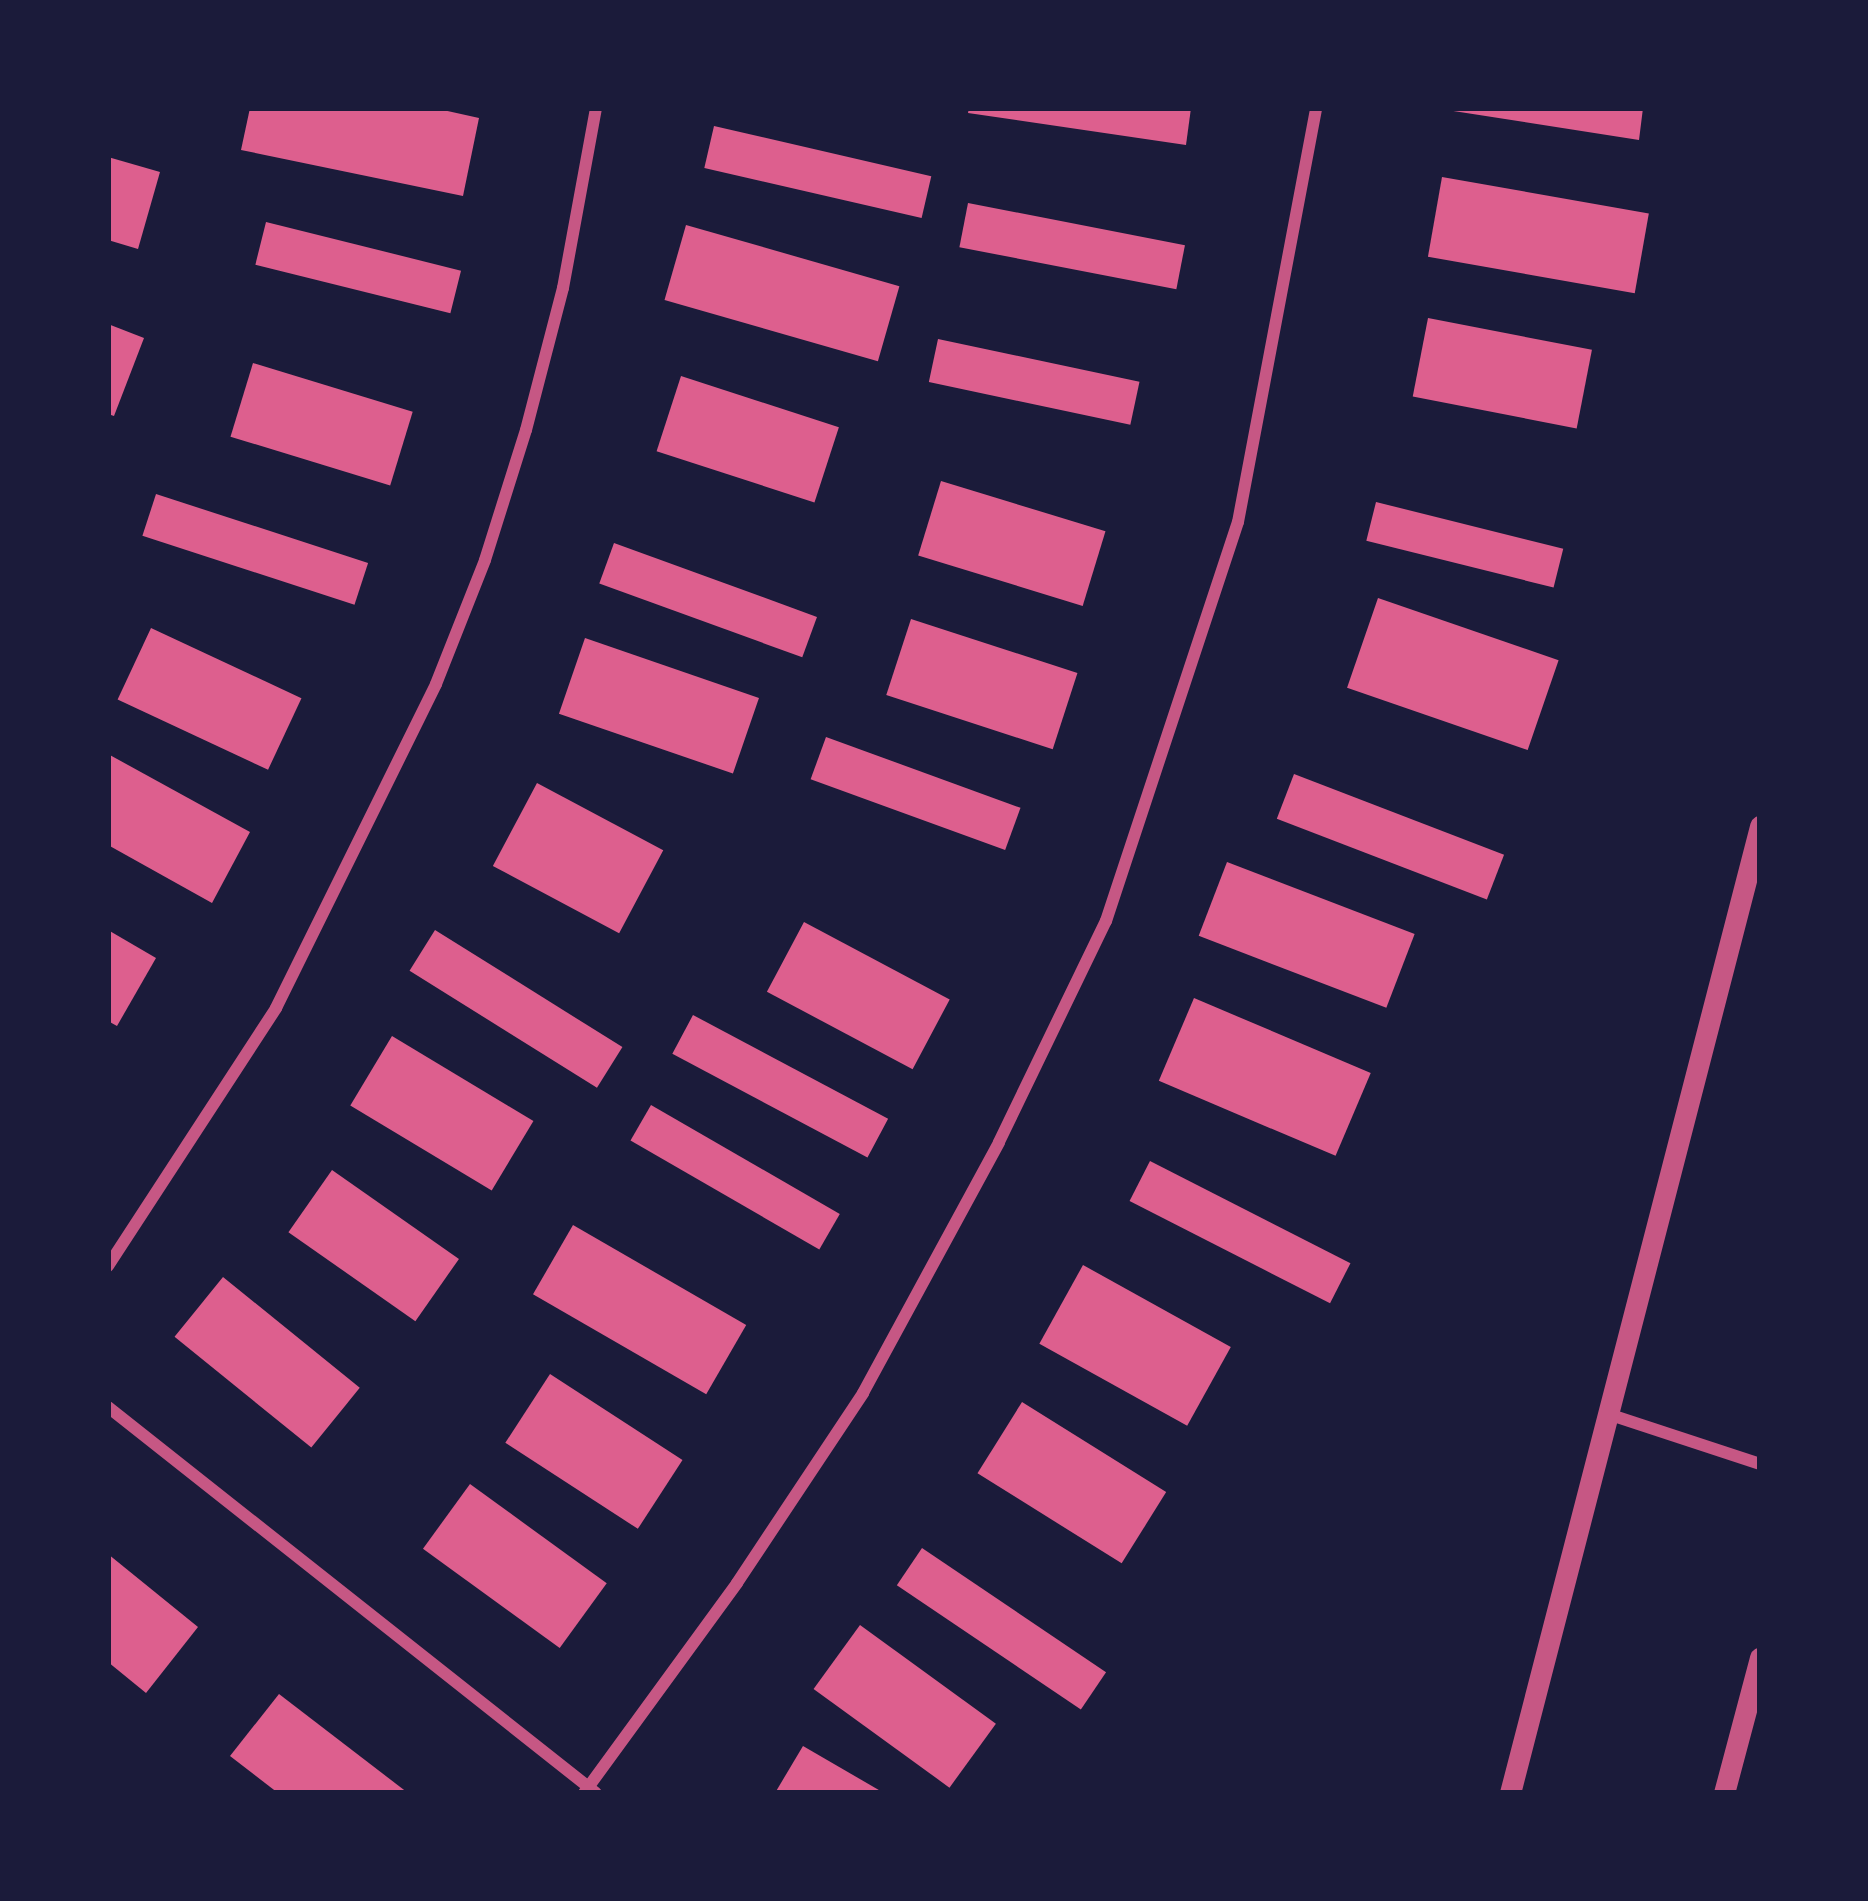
<!DOCTYPE html>
<style>
body{margin:0}
#map{position:relative;width:1868px;height:1901px;overflow:hidden;background:#1b1b3a;font-family:Figtree,sans-serif}
div>[style]{position:absolute}
.building>*{inset:0;background:#dd5f8e;transform-origin:0 0}
.minor>*{height:12px;margin:-6px;padding:0 6px;transform-origin:6px;border-radius:6px;background:#c65784}
.tertiary>*{height:21px;margin:-10.5px;padding:0 10.5px;transform-origin:10.5px;border-radius:10.5px;background:#c65784}
span{translate:-50% -50%;white-space:nowrap;text-align:center;line-height:1.15;-webkit-text-stroke:12px #1b1b3a;paint-order:stroke}
.frame{position:absolute;inset:0;border:111px solid #1b1b3a;pointer-events:none}
</style>
<div id="map">
<div class="building">
<i style="clip-path:polygon(250px 108px,434px 108px,479px 118px,463px 196px,241px 150px)"></i>
<i style="clip-path:polygon(969px 108px,1191px 108px,1186px 145px,968px 113px)"></i>
<i style="clip-path:polygon(1434px 108px,1643px 108px,1639px 140px)"></i>
<i style="left:714px;top:126px;width:223px;height:43px;rotate:13deg"></i>
<i style="clip-path:polygon(108px 157px,160px 172px,138px 249px,108px 240px)"></i>
<i style="left:1442px;top:177px;width:210px;height:81px;rotate:10deg"></i>
<i style="left:968px;top:203px;width:221px;height:45px;rotate:11deg"></i>
<i style="left:266px;top:222px;width:201px;height:44px;rotate:14deg"></i>
<i style="left:686px;top:225px;width:222px;height:78px;rotate:16deg"></i>
<i style="left:1428px;top:318px;width:167px;height:80px;rotate:11deg"></i>
<i style="clip-path:polygon(108px 324px,144px 338px,114px 416px,108px 414px)"></i>
<i style="left:938px;top:339px;width:206px;height:44px;rotate:12deg"></i>
<i style="left:253px;top:363px;width:167px;height:77px;rotate:17deg"></i>
<i style="left:681px;top:376px;width:166px;height:79px;rotate:18deg"></i>
<i style="left:941px;top:481px;width:172px;height:78px;rotate:17deg"></i>
<i style="left:156px;top:494px;width:223px;height:44px;rotate:18deg"></i>
<i style="left:1376px;top:502px;width:193px;height:40px;rotate:14deg"></i>
<i style="left:614px;top:543px;width:216px;height:43px;rotate:20deg"></i>
<i style="left:1378px;top:598px;width:191px;height:95px;rotate:19deg"></i>
<i style="left:911px;top:619px;width:175px;height:80px;rotate:18deg"></i>
<i style="left:151px;top:628px;width:166px;height:79px;rotate:25deg"></i>
<i style="left:585px;top:638px;width:184px;height:80px;rotate:19deg"></i>
<i style="left:826px;top:737px;width:207px;height:45px;rotate:20deg"></i>
<i style="clip-path:polygon(108px 754px,250px 832px,212px 903px,108px 845px)"></i>
<i style="left:1294px;top:774px;width:225px;height:48px;rotate:21deg"></i>
<i style="left:537px;top:783px;width:143px;height:94px;rotate:28deg"></i>
<i style="left:1227px;top:862px;width:201px;height:79px;rotate:21deg"></i>
<i style="left:804px;top:922px;width:165px;height:79px;rotate:28deg"></i>
<i style="clip-path:polygon(108px 930px,156px 958px,117px 1026px,108px 1021px)"></i>
<i style="left:435px;top:930px;width:221px;height:48px;rotate:32deg"></i>
<i style="left:1194px;top:998px;width:192px;height:90px;rotate:23deg"></i>
<i style="left:693px;top:1015px;width:221px;height:44px;rotate:28deg"></i>
<i style="left:392px;top:1036px;width:165px;height:81px;rotate:31deg"></i>
<i style="left:651px;top:1105px;width:218px;height:41px;rotate:30deg"></i>
<i style="left:1150px;top:1161px;width:225px;height:45px;rotate:27deg"></i>
<i style="left:332px;top:1170px;width:155px;height:76px;rotate:35deg"></i>
<i style="left:573px;top:1225px;width:200px;height:80px;rotate:30deg"></i>
<i style="left:1083px;top:1265px;width:169px;height:90px;rotate:29deg"></i>
<i style="left:223px;top:1277px;width:176px;height:77px;rotate:39deg"></i>
<i style="left:550px;top:1374px;width:158px;height:82px;rotate:33deg"></i>
<i style="left:1022px;top:1402px;width:170px;height:84px;rotate:32deg"></i>
<i style="left:470px;top:1484px;width:169px;height:80px;rotate:36deg"></i>
<i style="left:922px;top:1548px;width:222px;height:45px;rotate:34deg"></i>
<i style="clip-path:polygon(108px 1554px,198px 1627px,146px 1693px,108px 1662px)"></i>
<i style="left:860px;top:1625px;width:168px;height:79px;rotate:36deg"></i>
<i style="clip-path:polygon(279px 1694px,408px 1793px,278px 1793px,230px 1756px)"></i>
<i style="clip-path:polygon(803px 1746px,884px 1793px,775px 1793px)"></i>
</div>
<div class="minor">
<i style="left:108px;top:1266px;width:308px;rotate:-56.9deg"></i>
<i style="left:276px;top:1008px;width:361px;rotate:-63.7deg"></i>
<i style="left:436px;top:684px;width:133px;rotate:-68.4deg"></i>
<i style="left:485px;top:560px;width:136px;rotate:-72.5deg"></i>
<i style="left:526px;top:430px;width:147px;rotate:-75.4deg"></i>
<i style="left:563px;top:288px;width:183px;rotate:-79.6deg"></i>
<i style="left:108px;top:1407px;width:622px;rotate:38.34deg"></i>
<i style="left:1611px;top:1415px;width:157px;rotate:18.2deg"></i>
<i style="left:584px;top:1793px;width:260px;rotate:-53.9deg"></i>
<i style="left:737px;top:1583px;width:228px;rotate:-56.4deg"></i>
<i style="left:863px;top:1393px;width:285px;rotate:-61.5deg"></i>
<i style="left:999px;top:1142px;width:246px;rotate:-64.2deg"></i>
<i style="left:1106px;top:921px;width:420px;rotate:-71.7deg"></i>
<i style="left:1238px;top:522px;width:421px;rotate:-79.3deg"></i>
</div>
<div class="tertiary">
<i style="left:1510px;top:1793px;width:999px;rotate:-75.5deg"></i>
<i style="left:1724px;top:1793px;width:140px;rotate:-75.1deg"></i>
</div>
<div class="frame"></div>
</div>
